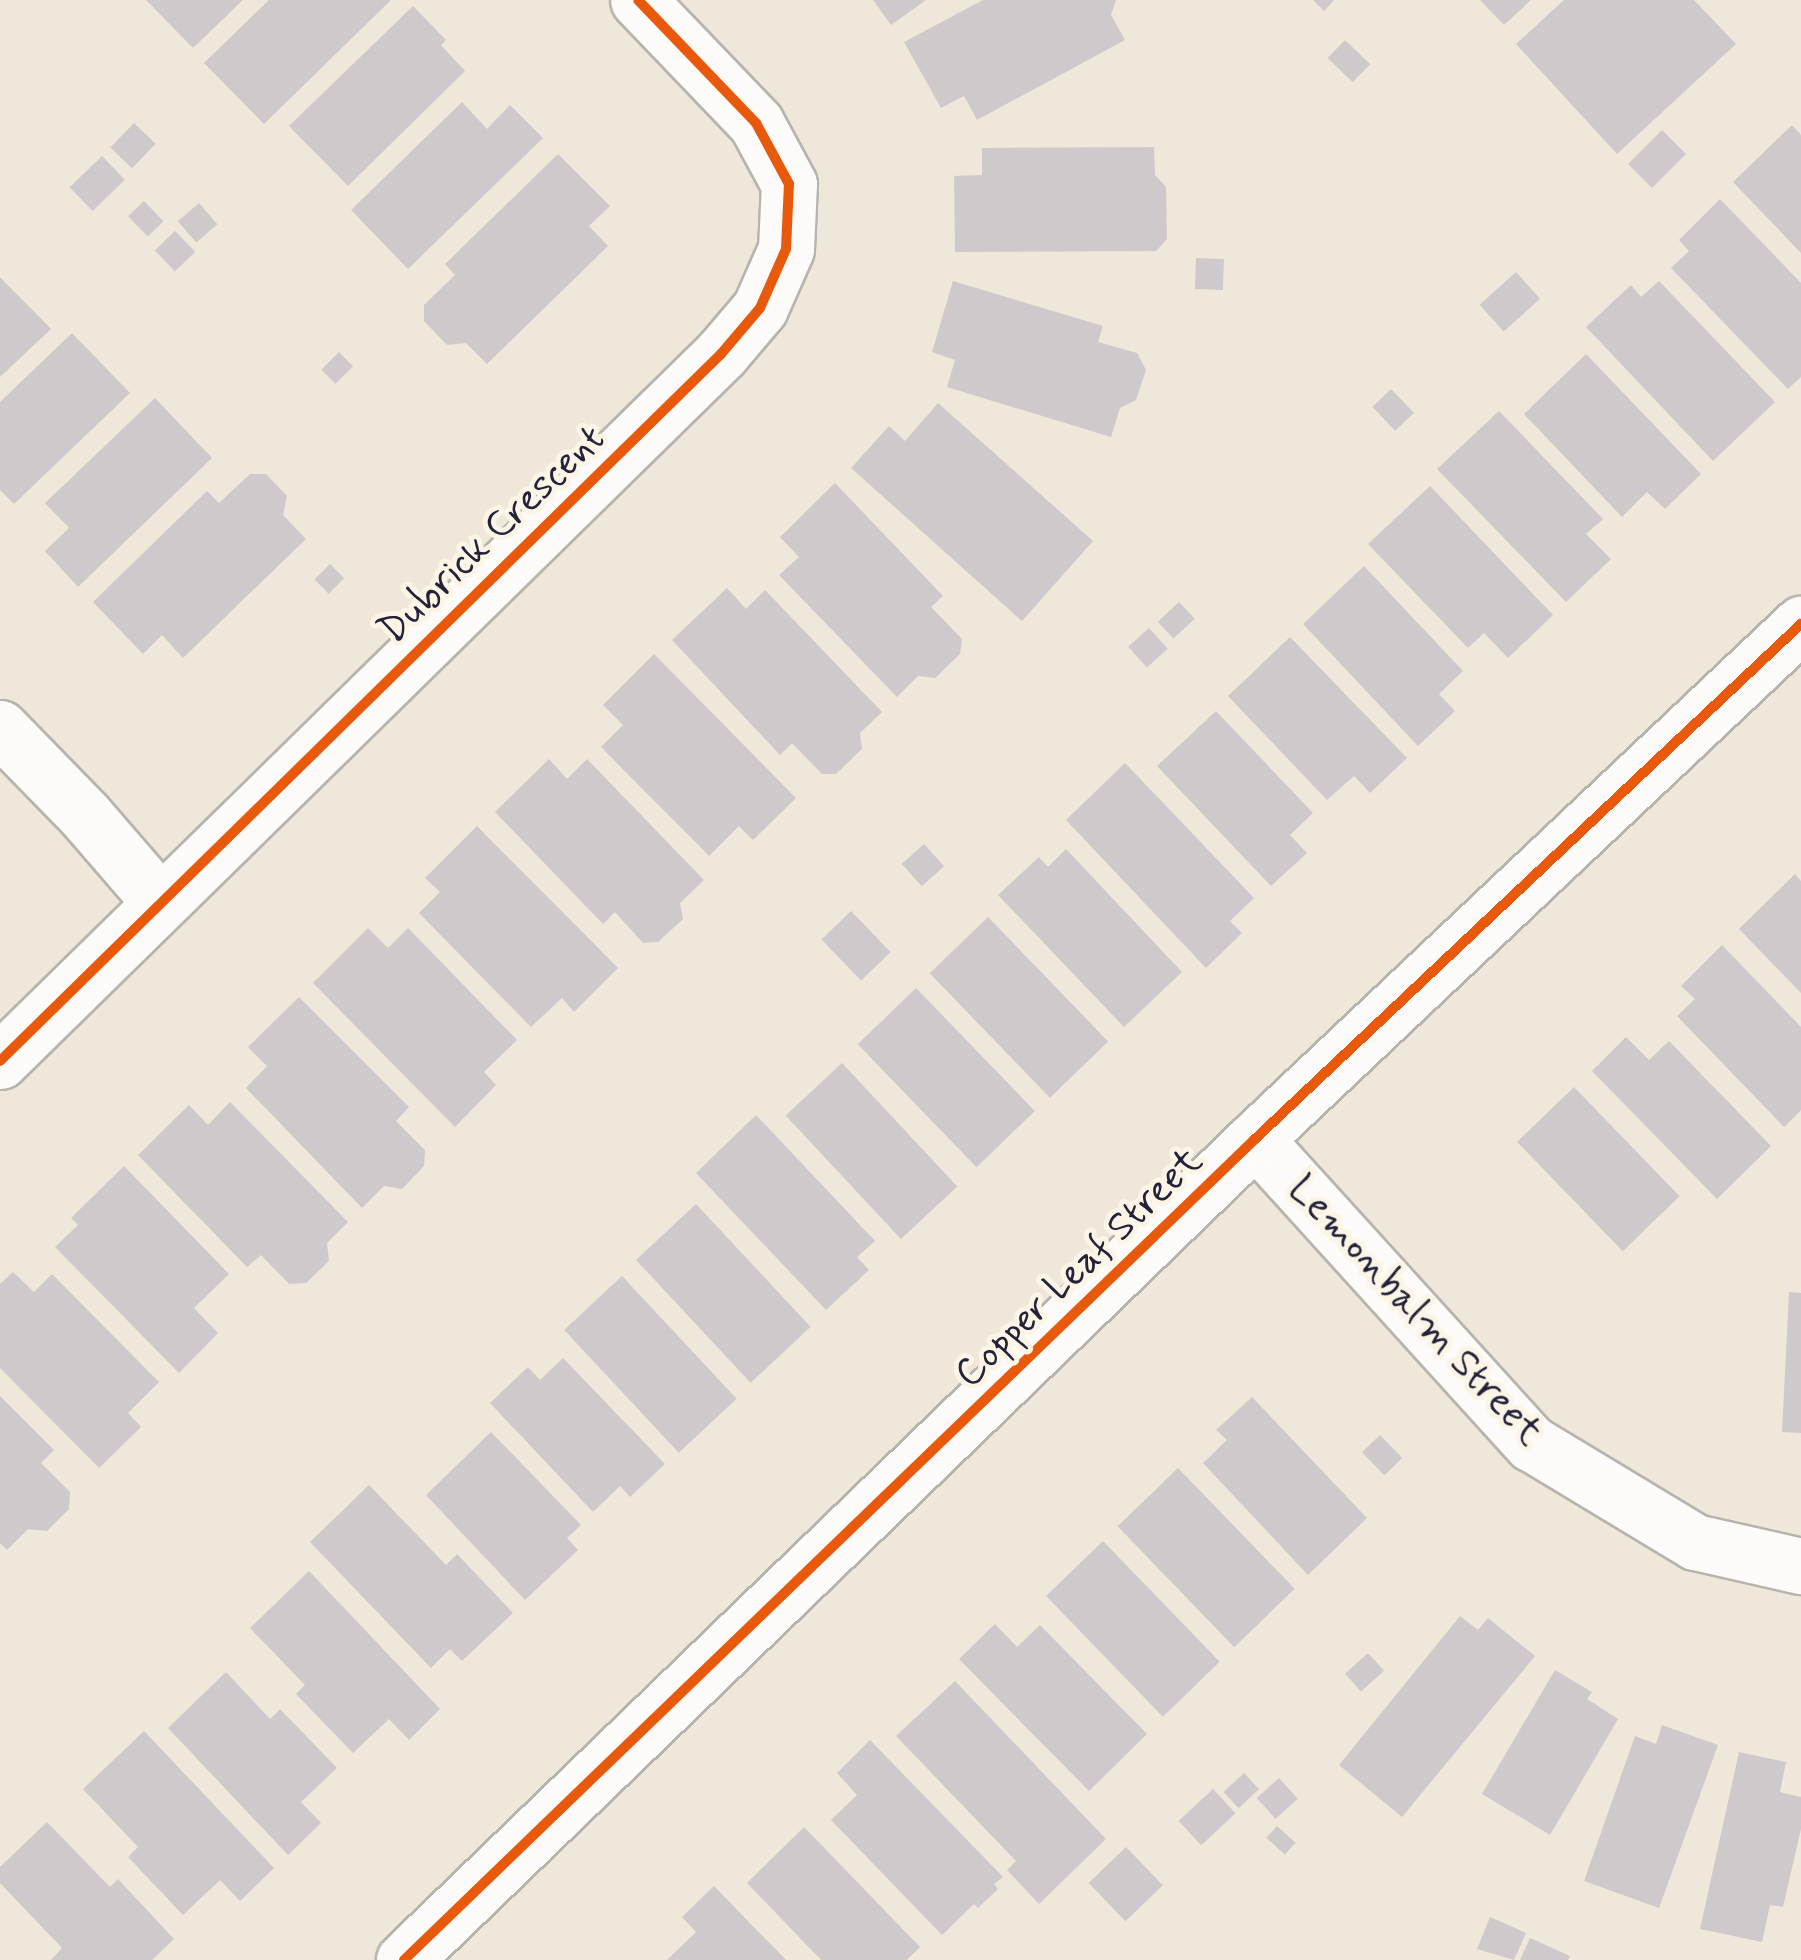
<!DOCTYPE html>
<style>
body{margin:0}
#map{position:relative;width:1801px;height:1960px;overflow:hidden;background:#eee7da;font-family:Mynerve,sans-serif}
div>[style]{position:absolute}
.building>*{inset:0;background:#d0c9cb;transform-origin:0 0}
.roads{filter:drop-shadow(2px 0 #b7b3ad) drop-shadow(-2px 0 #b7b3ad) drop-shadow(0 2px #b7b3ad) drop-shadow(0 -2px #b7b3ad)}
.minor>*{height:55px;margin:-27.5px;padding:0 27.5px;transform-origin:27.5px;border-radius:27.5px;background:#fcfbf9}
.cycleway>*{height:10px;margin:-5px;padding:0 5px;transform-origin:5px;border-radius:5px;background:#e8590c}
span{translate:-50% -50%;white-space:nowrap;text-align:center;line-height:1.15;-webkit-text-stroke:10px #fcf5e5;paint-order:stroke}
.street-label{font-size:40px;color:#22223b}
</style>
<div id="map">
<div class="building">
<i style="clip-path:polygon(146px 0,243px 0,193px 48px)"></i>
<i style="clip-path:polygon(269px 0,391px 0,264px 124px,204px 63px)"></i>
<i style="clip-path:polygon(873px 0,926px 0,891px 25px)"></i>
<i style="clip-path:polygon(983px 0,1116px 0,1111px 15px,1125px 40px,977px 120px,964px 96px,941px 108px,904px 42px)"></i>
<i style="clip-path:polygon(1313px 0,1334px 0,1324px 11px)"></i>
<i style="clip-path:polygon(1480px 0,1531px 0,1504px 25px)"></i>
<i style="clip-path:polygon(1564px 0,1694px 0,1736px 44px,1617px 154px,1516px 44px)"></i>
<i style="clip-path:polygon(413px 6px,446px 40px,441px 45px,465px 71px,348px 186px,289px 126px)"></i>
<i style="left:1345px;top:40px;width:35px;height:25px;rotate:44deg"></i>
<i style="clip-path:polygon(462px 102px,487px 129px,510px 105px,543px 138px,408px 269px,351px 210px)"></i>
<i style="left:134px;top:123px;width:30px;height:34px;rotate:44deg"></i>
<i style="clip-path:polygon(1792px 125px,1801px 135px,1801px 253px,1733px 182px)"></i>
<i style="left:1662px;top:130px;width:34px;height:48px;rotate:45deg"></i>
<i style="clip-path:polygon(1154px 147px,1155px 175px,1166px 187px,1167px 239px,1156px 251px,955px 252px,954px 176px,982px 175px,982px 148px)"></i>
<i style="clip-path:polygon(558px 154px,610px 206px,589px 226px,608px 246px,487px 364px,466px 343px,447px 345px,424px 321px,424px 305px,455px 275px,445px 264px)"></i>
<i style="left:102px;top:156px;width:33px;height:45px;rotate:46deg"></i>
<i style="clip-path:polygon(1720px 199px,1801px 283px,1801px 377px,1788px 389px,1671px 268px,1689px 251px,1679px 240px)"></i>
<i style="left:144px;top:201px;width:28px;height:22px;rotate:46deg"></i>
<i style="left:199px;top:203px;width:28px;height:28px;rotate:49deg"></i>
<i style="left:175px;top:231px;width:29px;height:28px;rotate:46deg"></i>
<i style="left:1196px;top:258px;width:28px;height:31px;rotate:2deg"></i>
<i style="left:1516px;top:272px;width:36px;height:49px;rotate:48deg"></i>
<i style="clip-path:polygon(0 277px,51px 329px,0 377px)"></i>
<i style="clip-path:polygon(953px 281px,1103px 326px,1098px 342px,1137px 353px,1146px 370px,1136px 400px,1120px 408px,1111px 437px,947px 387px,955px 360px,932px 352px)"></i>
<i style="clip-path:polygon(1659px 281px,1775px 402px,1713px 461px,1586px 327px,1631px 285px,1641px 297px)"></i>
<i style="clip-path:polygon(72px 333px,130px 393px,14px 504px,0 490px,0 402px)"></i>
<i style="left:339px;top:352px;width:20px;height:25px;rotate:45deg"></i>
<i style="clip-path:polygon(1586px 354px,1701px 474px,1665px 509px,1647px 492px,1622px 517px,1524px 414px)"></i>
<i style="left:1391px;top:389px;width:33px;height:26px;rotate:46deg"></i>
<i style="clip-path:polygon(155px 398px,212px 458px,78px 587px,45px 551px,69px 528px,45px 503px)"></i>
<i style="clip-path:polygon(938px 403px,1093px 541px,1022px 621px,851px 468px,889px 426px,905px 441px)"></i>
<i style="clip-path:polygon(1499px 411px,1603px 519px,1586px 534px,1611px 559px,1566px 602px,1437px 469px)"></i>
<i style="clip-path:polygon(250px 474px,266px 474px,287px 496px,283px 515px,306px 539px,183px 658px,162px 635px,143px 654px,93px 602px,207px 491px,219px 503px)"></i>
<i style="clip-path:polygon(835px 483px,943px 596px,931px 607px,962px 639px,960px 654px,935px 678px,918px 676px,897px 697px,779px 575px,799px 557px,780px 537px)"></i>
<i style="clip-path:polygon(1430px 486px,1553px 615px,1508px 658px,1484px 633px,1468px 648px,1368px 544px)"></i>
<i style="left:330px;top:564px;width:20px;height:22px;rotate:45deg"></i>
<i style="clip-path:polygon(1364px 566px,1463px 671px,1439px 694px,1455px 711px,1418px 746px,1303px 624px)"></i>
<i style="clip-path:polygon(727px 588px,746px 609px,765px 590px,882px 712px,860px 733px,862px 749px,836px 774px,822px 774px,792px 743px,780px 755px,672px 640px)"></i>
<i style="left:1179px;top:602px;width:23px;height:29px;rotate:47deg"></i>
<i style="left:1149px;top:628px;width:28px;height:28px;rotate:48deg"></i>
<i style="clip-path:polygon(1290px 637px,1407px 758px,1370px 793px,1354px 776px,1327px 800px,1228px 696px)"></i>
<i style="clip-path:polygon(654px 654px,796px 798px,753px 840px,739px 826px,709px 856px,601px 747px,623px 725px,603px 705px)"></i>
<i style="clip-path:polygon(1216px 711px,1313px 813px,1290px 835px,1307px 853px,1271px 886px,1157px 766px)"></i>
<i style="clip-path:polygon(549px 759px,567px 779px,587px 759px,704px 880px,680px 903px,683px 919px,658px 942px,643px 943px,615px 912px,603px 924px,495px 812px)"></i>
<i style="clip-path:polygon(1125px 763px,1254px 898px,1230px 921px,1242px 933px,1206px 968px,1066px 820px)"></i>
<i style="clip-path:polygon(477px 826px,618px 968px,574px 1012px,562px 998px,531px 1027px,419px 913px,440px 892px,425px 878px)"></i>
<i style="left:924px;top:844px;width:30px;height:30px;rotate:48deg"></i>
<i style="clip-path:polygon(1066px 849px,1182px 972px,1124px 1027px,998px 895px,1039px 857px,1048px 867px)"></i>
<i style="clip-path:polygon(1795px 874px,1801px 881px,1801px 993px,1739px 929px)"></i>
<i style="left:851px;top:911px;width:57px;height:41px;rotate:46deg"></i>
<i style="left:988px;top:917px;width:173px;height:81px;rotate:46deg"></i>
<i style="clip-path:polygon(368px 928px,388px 948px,408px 928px,517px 1040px,484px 1072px,496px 1085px,455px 1127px,313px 983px)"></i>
<i style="clip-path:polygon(1722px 945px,1801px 1027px,1801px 1110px,1784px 1127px,1677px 1016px,1695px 999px,1681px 986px)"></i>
<i style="left:916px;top:988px;width:171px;height:81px;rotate:46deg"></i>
<i style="clip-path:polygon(299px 997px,409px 1107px,396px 1121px,425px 1150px,424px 1166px,402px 1189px,384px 1186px,362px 1208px,246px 1088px,267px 1066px,248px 1047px)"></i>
<i style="clip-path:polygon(1626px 1037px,1649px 1060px,1669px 1041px,1771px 1146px,1717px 1199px,1592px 1071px)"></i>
<i style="left:842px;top:1063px;width:169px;height:77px;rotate:47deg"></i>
<i style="left:1574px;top:1087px;width:152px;height:79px;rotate:46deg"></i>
<i style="clip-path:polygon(230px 1102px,348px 1222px,327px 1243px,329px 1261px,306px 1283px,289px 1284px,261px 1255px,247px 1267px,138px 1155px,189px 1105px,208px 1125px)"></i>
<i style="clip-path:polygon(756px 1115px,875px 1241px,857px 1257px,869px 1270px,826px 1310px,696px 1173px)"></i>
<i style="clip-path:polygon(124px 1166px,229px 1274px,194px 1308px,218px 1333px,179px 1373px,55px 1247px,78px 1225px,71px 1218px)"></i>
<i style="left:696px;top:1204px;width:168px;height:82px;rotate:47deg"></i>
<i style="clip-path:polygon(13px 1272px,34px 1292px,52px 1274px,159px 1382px,128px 1413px,141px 1427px,99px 1468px,0 1368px,0 1284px)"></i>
<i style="left:622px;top:1276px;width:168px;height:79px;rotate:47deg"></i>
<i style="clip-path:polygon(1789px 1292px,1801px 1293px,1801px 1433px,1782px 1432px)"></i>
<i style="clip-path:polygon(563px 1358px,665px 1464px,630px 1497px,620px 1486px,593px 1512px,490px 1403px,528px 1367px,540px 1380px)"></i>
<i style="clip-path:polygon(0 1396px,54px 1450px,41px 1463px,70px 1492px,69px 1509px,47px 1531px,28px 1529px,7px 1550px,0 1543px)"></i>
<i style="clip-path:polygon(1252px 1397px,1367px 1518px,1308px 1575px,1203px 1463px,1227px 1440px,1216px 1430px)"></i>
<i style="clip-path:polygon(491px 1432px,581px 1525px,567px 1538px,578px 1550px,525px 1600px,426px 1495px)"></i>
<i style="left:1380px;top:1435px;width:32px;height:25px;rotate:46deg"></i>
<i style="left:1178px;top:1468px;width:168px;height:84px;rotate:46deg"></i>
<i style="clip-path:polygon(369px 1485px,446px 1565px,457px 1554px,513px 1613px,462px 1661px,450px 1649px,431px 1668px,310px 1542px)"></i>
<i style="left:1103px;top:1541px;width:168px;height:79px;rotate:46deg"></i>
<i style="clip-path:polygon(309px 1571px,440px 1709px,409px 1740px,389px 1719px,353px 1753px,296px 1694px,305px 1685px,250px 1628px)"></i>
<i style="clip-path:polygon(1460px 1616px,1478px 1630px,1488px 1618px,1535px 1656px,1402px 1817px,1339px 1765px)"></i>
<i style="clip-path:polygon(995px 1624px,1017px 1647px,1040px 1625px,1147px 1734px,1089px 1791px,959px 1659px)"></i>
<i style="left:1368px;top:1653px;width:24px;height:31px;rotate:48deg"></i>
<i style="clip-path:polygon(1555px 1670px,1592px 1692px,1587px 1699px,1618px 1719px,1550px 1835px,1482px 1794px)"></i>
<i style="clip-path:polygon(226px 1672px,270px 1719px,280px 1709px,337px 1768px,301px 1802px,321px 1823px,288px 1855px,168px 1728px)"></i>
<i style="clip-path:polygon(955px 1681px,1106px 1839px,1039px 1904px,1007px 1870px,1016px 1861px,896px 1736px)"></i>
<i style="clip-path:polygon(1662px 1725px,1718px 1745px,1659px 1908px,1584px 1881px,1635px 1736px,1656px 1744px)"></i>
<i style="clip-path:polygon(144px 1731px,274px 1868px,240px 1901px,220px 1880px,183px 1915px,128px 1857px,138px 1847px,83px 1789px)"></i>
<i style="clip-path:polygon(870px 1740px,1003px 1877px,994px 1884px,998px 1889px,978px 1908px,974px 1904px,942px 1935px,831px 1820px,857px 1795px,837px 1773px)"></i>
<i style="clip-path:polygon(1739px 1752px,1786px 1762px,1780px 1792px,1801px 1797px,1801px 1829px,1783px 1907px,1770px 1905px,1762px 1942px,1700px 1929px)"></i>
<i style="left:1244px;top:1773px;width:22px;height:28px;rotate:47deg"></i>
<i style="left:1279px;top:1778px;width:28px;height:30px;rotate:48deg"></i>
<i style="left:1213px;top:1789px;width:33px;height:47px;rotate:47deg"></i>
<i style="clip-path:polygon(47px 1822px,110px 1887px,118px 1879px,174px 1939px,152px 1960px,51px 1960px,62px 1948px,0 1883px,0 1867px)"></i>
<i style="left:1277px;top:1826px;width:25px;height:16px;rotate:42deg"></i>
<i style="clip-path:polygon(804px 1827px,920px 1947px,907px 1960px,821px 1960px,747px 1883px)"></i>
<i style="left:1126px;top:1847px;width:53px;height:52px;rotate:46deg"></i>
<i style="clip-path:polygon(714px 1886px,786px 1960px,667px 1960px,696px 1932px,682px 1917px)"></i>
<i style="clip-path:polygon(1490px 1917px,1526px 1933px,1514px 1960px,1477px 1949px)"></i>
<i style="clip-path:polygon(1530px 1938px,1570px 1956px,1568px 1960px,1520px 1960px)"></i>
</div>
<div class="roads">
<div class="minor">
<i style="left:0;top:728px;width:120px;rotate:45.7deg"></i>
<i style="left:84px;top:814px;width:116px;rotate:49.2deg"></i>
<i style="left:0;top:1061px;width:1010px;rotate:-44.44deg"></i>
<i style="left:721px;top:354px;width:60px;rotate:-49.7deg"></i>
<i style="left:760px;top:308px;width:64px;rotate:-66.2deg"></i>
<i style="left:786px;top:249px;width:65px;rotate:-87.4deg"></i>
<i style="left:789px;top:184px;width:69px;rotate:-118.4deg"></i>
<i style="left:756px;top:123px;width:170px;rotate:-133.8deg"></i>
<i style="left:1255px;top:1139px;width:411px;rotate:47.8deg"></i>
<i style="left:1531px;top:1443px;width:192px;rotate:31.1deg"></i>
<i style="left:1695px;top:1542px;width:109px;rotate:12.8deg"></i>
<i style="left:404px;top:1960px;width:1182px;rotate:-43.97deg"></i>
<i style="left:1255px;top:1139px;width:751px;rotate:-43.33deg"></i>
</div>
</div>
<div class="cycleway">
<i style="left:0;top:1061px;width:1010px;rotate:-44.44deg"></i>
<i style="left:721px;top:354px;width:60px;rotate:-49.7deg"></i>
<i style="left:760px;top:308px;width:64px;rotate:-66.2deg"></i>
<i style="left:786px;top:249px;width:65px;rotate:-87.4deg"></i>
<i style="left:789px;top:184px;width:69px;rotate:-118.4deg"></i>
<i style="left:756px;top:123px;width:170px;rotate:-133.8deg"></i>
<i style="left:404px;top:1960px;width:1182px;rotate:-43.97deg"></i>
<i style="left:1255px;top:1139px;width:751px;rotate:-43.33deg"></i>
</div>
<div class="street-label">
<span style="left:492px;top:535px;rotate:-44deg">Dubrick Crescent</span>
<span style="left:1079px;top:1268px;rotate:-44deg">Copper Leaf Street</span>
<span style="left:1415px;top:1311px;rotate:47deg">Lemonbalm Street</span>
</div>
</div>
